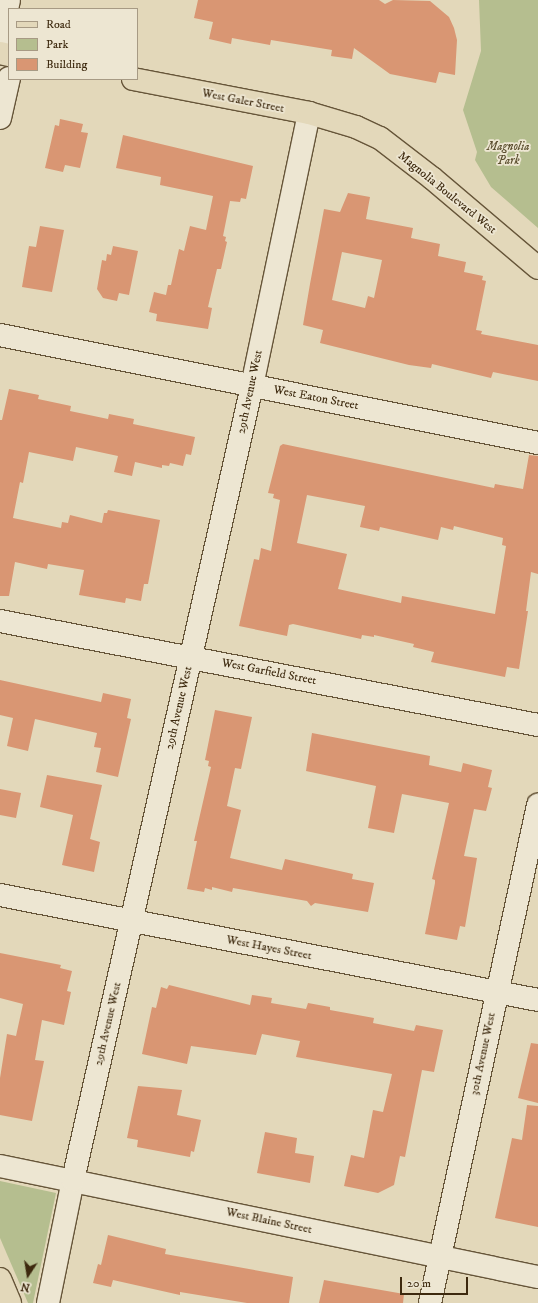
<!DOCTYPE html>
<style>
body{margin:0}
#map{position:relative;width:538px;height:1303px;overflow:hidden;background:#e3d8ba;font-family:"IM FELL DW Pica",serif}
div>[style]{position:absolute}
.green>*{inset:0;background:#b5be8f}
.building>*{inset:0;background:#d99673}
.roads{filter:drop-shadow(1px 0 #665539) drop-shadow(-1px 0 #665539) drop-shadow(0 1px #665539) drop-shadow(0 -1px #665539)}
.minor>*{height:22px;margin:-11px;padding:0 11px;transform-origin:11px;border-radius:11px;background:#ede6d2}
.major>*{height:22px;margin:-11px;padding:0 11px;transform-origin:11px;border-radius:11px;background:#e3d8ba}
span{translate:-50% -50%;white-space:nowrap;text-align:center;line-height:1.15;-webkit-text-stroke:3.5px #ede6d2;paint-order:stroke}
.street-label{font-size:12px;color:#3d290e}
.park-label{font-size:12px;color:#5b4e2e;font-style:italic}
.legend{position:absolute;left:8px;top:8px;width:130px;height:72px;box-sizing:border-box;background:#ede6d2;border:1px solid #a79a84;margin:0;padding:5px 7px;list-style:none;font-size:12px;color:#3d290e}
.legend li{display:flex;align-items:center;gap:8px;height:20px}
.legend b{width:20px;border:1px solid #a79a84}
.north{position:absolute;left:8px;top:1255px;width:40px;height:40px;-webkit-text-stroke:3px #ede6d2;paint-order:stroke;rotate:192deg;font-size:11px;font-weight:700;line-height:16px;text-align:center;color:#3d290e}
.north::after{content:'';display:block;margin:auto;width:14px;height:18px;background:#3d290e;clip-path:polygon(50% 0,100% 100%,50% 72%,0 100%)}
.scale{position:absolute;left:400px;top:1277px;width:68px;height:18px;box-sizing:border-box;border:2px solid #3d290e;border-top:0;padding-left:5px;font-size:12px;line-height:14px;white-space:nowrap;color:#3d290e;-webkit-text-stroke:3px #ede6d2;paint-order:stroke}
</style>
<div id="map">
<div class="green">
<i style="clip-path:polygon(479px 0,538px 0,538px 228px,491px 187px,475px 160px,477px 152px,463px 110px,481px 51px)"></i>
<i style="clip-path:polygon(0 1181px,56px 1193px,33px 1303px,28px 1303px,0 1238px)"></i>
</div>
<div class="building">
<i style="clip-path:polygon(198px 0,379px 0,385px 4px,393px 0,430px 1px,449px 17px,454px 28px,457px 40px,455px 75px,439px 72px,436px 83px,390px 74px,354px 48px,352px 59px,331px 56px,332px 50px,271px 40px,270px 45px,232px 38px,231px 44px,209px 39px,213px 22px,194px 18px)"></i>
<i style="clip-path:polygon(60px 119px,83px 124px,81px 132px,88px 133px,80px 168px,65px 165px,63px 172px,45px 168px,55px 125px,59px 126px)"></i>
<i style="clip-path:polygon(123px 135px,253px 166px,246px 199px,241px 198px,240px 202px,230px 201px,223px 236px,226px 237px,225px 241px,227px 242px,221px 269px,217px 269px,208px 307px,212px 308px,208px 329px,156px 321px,157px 314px,149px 312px,154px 292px,166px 295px,168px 285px,171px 285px,179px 249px,184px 251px,190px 226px,206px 230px,213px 196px,160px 185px,161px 177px,116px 168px)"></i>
<i style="clip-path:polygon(evenodd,348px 193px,370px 197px,366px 219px,413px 228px,411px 238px,440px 244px,438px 256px,466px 262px,464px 272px,483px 276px,482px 280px,486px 281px,476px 330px,482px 331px,481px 334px,538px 345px,538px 381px,493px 372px,491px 378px,432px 364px,431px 368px,409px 365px,320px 343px,323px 330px,303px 325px,310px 284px,324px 209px,340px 212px,348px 193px,342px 252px,382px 260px,374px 298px,368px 296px,365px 308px,332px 300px,342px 252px)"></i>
<i style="clip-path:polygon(40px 226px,64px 230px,52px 292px,22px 287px,29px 246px,36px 247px)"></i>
<i style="clip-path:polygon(113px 246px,138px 251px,129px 295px,119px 293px,117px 301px,103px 298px,97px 289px,102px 260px,106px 261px,107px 254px,111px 255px)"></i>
<i style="clip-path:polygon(9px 389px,39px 395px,38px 399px,71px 406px,70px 411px,108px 419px,109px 414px,134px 419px,133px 424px,195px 437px,191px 455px,186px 454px,183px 466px,170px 463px,169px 466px,162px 465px,162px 468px,135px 462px,132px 476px,114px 472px,118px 456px,76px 447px,73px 461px,29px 452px,23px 483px,20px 482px,13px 518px,61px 528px,62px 522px,68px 523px,70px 515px,102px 523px,104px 513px,107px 513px,108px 510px,160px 520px,148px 584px,144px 584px,141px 601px,126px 598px,125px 603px,79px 595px,84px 570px,48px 564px,47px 569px,15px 562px,9px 596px,0 596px,0 420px,2px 420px)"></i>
<i style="clip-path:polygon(evenodd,283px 444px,494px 488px,495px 484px,523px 489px,529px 455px,538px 456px,538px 574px,531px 572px,526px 611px,528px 611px,519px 669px,507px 667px,505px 677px,431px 662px,434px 652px,413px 647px,414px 644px,374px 635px,374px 637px,362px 635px,361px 639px,293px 624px,289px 625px,287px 636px,239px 626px,254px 559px,259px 560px,261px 548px,271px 551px,280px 500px,273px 498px,274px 494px,268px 493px,280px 446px,283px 444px,307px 495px,365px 506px,360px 527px,379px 531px,380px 527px,438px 540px,441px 527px,453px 530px,454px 526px,503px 538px,502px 545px,506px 546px,495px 614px,402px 596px,401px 603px,338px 589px,347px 554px,297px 543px,307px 495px)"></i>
<i style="clip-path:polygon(0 680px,101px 702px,103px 693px,131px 699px,127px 718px,131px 719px,118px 777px,96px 772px,101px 748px,94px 747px,97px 733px,35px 719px,28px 751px,7px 746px,13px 718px,0 715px)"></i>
<i style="clip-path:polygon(215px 710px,252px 717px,241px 769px,235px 768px,227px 806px,241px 810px,230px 858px,282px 870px,285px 859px,353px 874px,352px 879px,374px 883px,368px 912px,315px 903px,311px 906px,307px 901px,233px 888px,232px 892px,212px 887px,212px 890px,205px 888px,204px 892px,187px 889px,197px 841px,194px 841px,211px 767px,208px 766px,209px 761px,205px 760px)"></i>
<i style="clip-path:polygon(312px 733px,430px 756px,429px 765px,461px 772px,463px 763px,492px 770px,488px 787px,492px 788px,486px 811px,474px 809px,464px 856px,477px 858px,465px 927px,460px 926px,457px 940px,425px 934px,435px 883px,435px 880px,432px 879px,449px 803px,402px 794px,394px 833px,368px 828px,376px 786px,306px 771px)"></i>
<i style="clip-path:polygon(47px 775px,102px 785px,90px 839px,100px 842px,94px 872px,62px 865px,73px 815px,40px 807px)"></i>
<i style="clip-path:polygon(0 789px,21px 793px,16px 818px,0 815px)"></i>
<i style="clip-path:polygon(0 953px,61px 965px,60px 968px,72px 971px,67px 991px,71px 992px,64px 1025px,42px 1020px,35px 1060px,44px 1061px,32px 1121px,0 1115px,0 1078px,7px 1034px,16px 1036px,23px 1004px,0 998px)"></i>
<i style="clip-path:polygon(169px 985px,250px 1005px,252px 995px,272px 998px,271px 1003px,306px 1009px,308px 1003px,330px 1007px,330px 1010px,374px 1018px,373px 1023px,414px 1031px,416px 1025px,443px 1030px,434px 1072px,422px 1070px,405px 1157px,400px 1156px,394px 1185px,378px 1193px,344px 1186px,351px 1155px,364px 1158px,373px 1110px,383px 1112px,392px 1074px,296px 1057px,300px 1041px,262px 1034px,256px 1055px,191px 1046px,187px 1064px,142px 1054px,152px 1007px,156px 1008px,161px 987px,167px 989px)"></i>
<i style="clip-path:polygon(531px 1043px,538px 1044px,538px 1103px,518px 1098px)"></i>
<i style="clip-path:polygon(138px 1086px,182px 1090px,177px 1115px,201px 1120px,194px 1152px,191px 1151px,190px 1157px,137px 1147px,138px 1140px,127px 1138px)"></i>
<i style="clip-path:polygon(527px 1105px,538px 1106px,538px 1227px,495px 1218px,512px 1138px,522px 1140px)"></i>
<i style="clip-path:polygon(265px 1132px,297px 1138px,295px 1153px,314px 1156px,310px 1183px,257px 1173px)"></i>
<i style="clip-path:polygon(108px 1235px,166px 1249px,165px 1254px,293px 1277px,289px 1303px,247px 1303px,180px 1292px,180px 1295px,113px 1280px,111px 1287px,93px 1283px,98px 1264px,101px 1265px)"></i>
<i style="clip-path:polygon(324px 1280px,404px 1294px,403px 1303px,319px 1303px)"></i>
</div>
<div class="roads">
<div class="minor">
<i style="left:0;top:42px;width:43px;rotate:-77.9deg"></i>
<i style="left:0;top:118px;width:41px;rotate:-77.3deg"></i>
<i style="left:0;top:335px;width:549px;rotate:11.35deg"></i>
<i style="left:0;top:621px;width:548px;rotate:10.94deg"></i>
<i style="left:0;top:895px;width:548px;rotate:11.04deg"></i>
<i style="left:0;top:1166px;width:549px;rotate:11.66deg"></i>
<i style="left:48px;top:1303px;width:126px;rotate:-78.5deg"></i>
<i style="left:73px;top:1180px;width:814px;rotate:-77.3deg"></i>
<i style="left:252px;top:386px;width:279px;rotate:-78.2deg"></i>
<i style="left:430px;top:1303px;width:510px;rotate:-77.76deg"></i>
</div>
<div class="major">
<i style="left:0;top:53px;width:9px;rotate:13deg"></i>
<i style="left:133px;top:79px;width:179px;rotate:10.9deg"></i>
<i style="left:309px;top:113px;width:49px;rotate:16.6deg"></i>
<i style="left:356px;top:127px;width:26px;rotate:25deg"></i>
<i style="left:380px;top:138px;width:66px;rotate:37.6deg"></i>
<i style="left:432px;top:178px;width:139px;rotate:40.3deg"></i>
<i style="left:0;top:1279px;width:26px;rotate:67deg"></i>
</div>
</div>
<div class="street-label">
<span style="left:243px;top:101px;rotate:11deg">West Galer Street</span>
<span style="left:447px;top:193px;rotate:39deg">Magnolia Boulevard West</span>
<span style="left:250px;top:392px;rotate:-78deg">29th Avenue West</span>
<span style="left:316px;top:398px;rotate:11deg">West Eaton Street</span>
<span style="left:269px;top:672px;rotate:11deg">West Garfield Street</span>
<span style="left:179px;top:708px;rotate:-77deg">29th Avenue West</span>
<span style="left:269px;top:948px;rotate:11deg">West Hayes Street</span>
<span style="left:108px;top:1024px;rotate:-77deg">29th Avenue West</span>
<span style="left:483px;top:1054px;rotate:-78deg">30th Avenue West</span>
<span style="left:269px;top:1221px;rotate:12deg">West Blaine Street</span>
</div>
<div class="park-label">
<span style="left:508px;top:154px">Magnolia<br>Park</span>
</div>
<ul class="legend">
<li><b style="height:5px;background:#e3d8ba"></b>Road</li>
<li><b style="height:11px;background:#b5be8f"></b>Park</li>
<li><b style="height:11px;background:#d99673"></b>Building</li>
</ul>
<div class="north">N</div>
<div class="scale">20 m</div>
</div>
